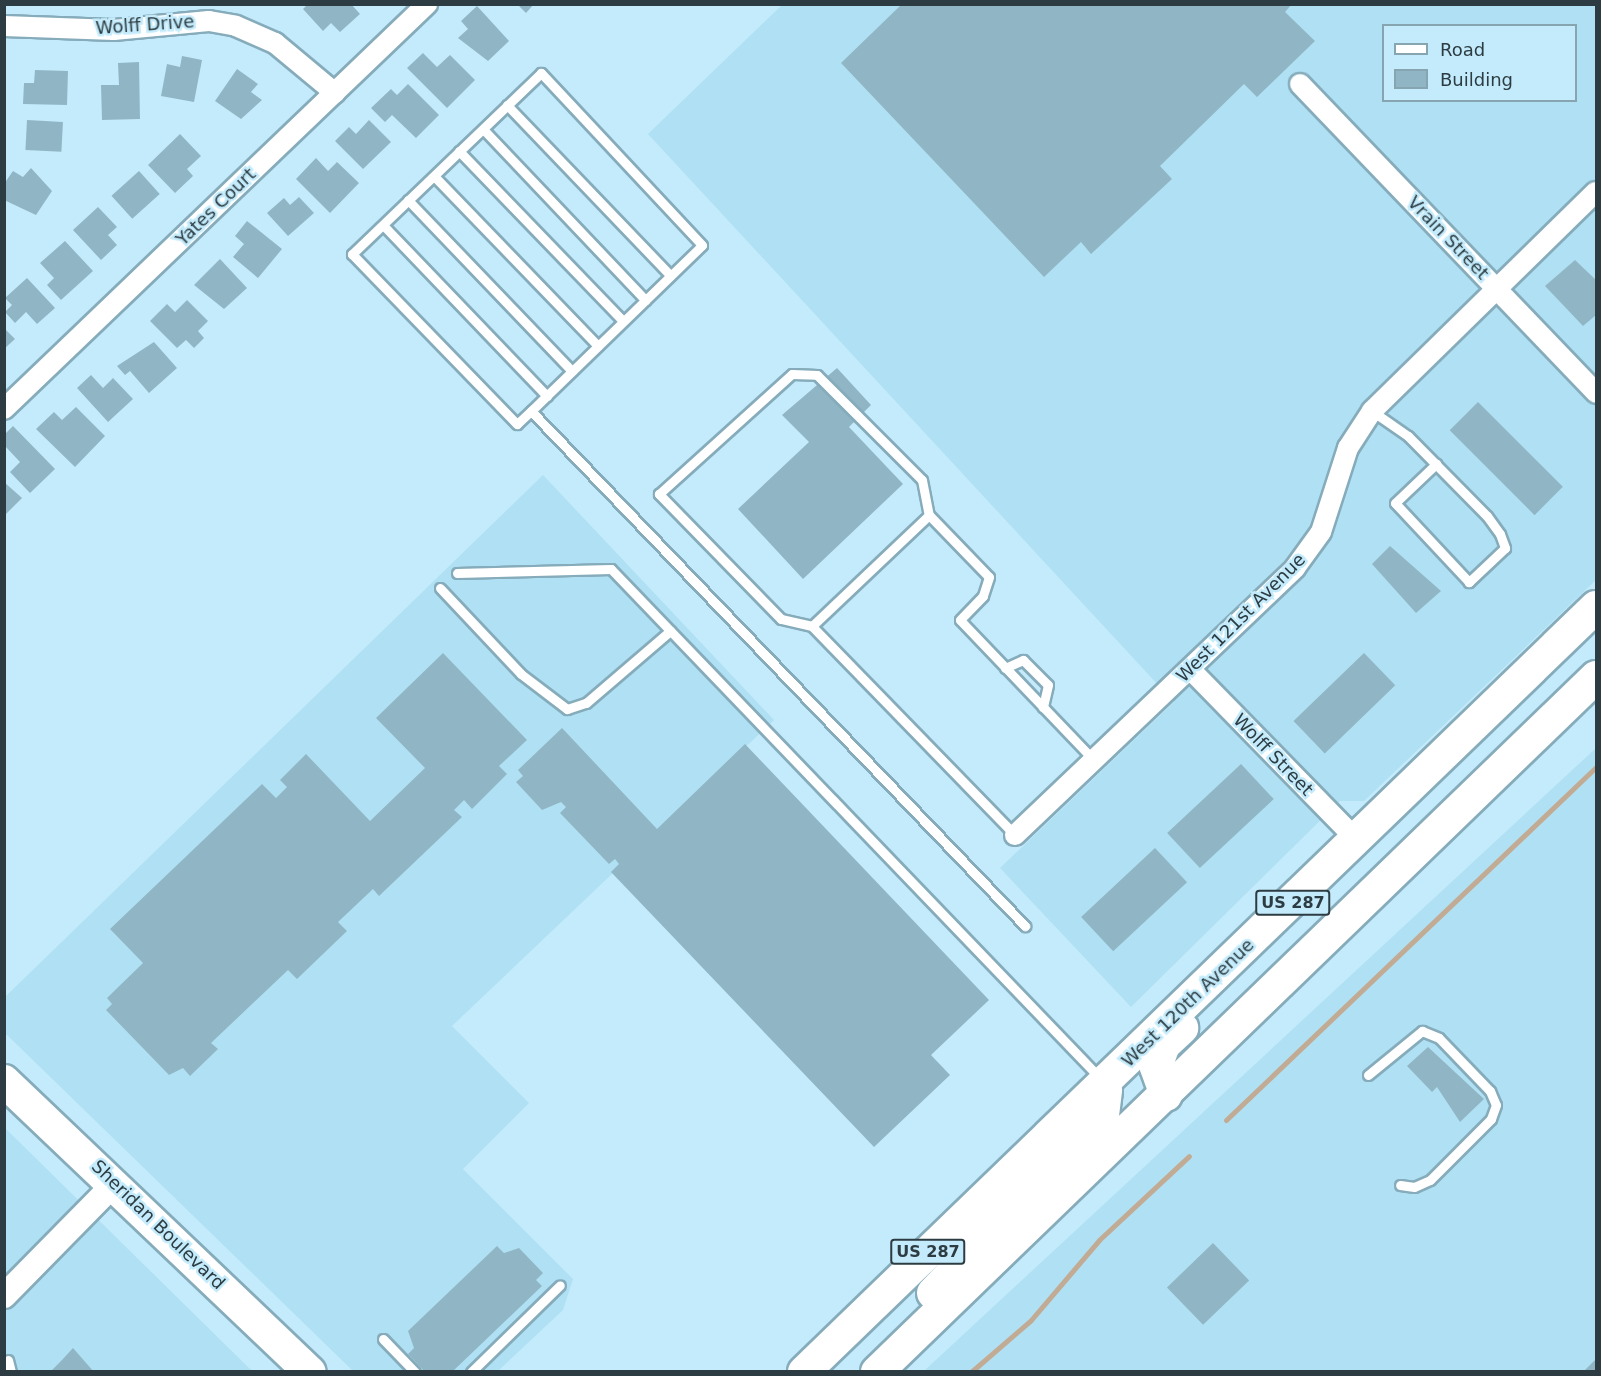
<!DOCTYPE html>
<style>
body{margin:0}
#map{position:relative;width:1601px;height:1376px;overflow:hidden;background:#c4ebfb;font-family:"DejaVu Sans",sans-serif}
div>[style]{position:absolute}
.built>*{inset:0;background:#b0e0f3}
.stream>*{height:5px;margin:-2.5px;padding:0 2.5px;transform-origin:2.5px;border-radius:2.5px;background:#c2ab94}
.building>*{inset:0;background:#90b6c5;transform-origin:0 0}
.roads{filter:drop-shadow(2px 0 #86acbb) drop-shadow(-2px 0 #86acbb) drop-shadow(0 2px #86acbb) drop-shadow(0 -2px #86acbb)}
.service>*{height:9px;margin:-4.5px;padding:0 4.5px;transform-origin:4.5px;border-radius:4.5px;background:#fff}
.minor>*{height:20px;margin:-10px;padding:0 10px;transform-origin:10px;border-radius:10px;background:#fff}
.tertiary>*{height:24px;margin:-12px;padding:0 12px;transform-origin:12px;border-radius:12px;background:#fff}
.primary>*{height:32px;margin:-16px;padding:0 16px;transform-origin:16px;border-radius:16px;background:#fff}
span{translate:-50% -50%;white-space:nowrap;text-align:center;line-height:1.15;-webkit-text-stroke:5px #c4ebfb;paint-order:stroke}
.shield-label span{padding:2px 4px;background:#c4ebfb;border:2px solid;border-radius:4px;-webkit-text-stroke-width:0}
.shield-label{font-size:16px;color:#2c3c42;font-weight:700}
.street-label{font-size:18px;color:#2c3c42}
.frame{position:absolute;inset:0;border:6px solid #2c3c42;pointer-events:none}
.legend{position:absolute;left:1382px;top:24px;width:195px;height:78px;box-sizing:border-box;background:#c4ebfb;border:2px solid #87a5b1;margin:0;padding:8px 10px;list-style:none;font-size:18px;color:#2c3c42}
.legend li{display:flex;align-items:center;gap:12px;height:30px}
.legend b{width:30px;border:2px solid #87a5b1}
</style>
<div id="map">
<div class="built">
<i style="clip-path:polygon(evenodd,782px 5px,1596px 5px,1596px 580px,1364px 801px,1340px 801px,1131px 1007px,1000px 868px,1174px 702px,648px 134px,782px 5px,1384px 26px,1576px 26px,1576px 100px,1384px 100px,1384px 26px)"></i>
<i style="clip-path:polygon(543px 475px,774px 720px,452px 1026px,529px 1103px,463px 1169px,573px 1279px,563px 1310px,498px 1371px,353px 1371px,5px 1033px,5px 997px)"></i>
<i style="clip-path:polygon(1596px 748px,1596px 1371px,924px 1371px)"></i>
<i style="clip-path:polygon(4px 1127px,249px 1368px,253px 1371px,5px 1371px)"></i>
</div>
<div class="stream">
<i style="left:1226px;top:1120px;width:511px;rotate:-43.65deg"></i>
<i style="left:971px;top:1372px;width:79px;rotate:-40.9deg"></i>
<i style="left:1031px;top:1320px;width:105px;rotate:-49.6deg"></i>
<i style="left:1099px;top:1240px;width:123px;rotate:-43deg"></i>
</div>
<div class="building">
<i style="clip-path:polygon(308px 4px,351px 4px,360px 14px,340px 32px,331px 23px,323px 31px,303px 9px)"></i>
<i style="clip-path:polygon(517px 4px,534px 4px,526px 13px)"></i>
<i style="clip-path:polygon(902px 4px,1292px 4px,1285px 12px,1315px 41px,1257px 97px,1244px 84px,1160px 166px,1172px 179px,1091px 254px,1081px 242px,1044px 277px,841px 63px)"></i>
<i style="clip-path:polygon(477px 6px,509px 41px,488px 61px,458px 38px,468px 29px,461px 21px)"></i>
<i style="clip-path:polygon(423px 53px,437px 67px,450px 55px,475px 80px,447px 108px,407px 68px)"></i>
<i style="clip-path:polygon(182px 56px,202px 60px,194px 102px,161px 96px,167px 64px,180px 67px)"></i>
<i style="clip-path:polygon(139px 62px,140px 119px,102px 120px,101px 85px,119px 85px,118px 63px)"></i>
<i style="clip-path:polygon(237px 69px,258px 84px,251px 92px,262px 100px,241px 119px,215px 101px)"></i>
<i style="clip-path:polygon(35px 70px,68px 71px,67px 105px,23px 104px,24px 83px,34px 83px)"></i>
<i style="clip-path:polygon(408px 84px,439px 115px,416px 138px,392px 115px,385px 122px,371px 108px,391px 89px,397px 95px)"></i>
<i style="left:27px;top:120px;width:36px;height:30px;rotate:3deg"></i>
<i style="clip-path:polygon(369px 120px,391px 142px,363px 169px,335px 141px,349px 127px,356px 134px)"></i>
<i style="clip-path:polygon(180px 134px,201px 156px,187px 169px,193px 176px,175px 193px,148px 165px)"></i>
<i style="clip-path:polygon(316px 158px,328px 171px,337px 162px,359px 183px,330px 213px,296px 179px)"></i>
<i style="clip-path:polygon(31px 168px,52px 191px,36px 215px,4px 200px,4px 184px,13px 171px,23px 177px)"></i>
<i style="left:139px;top:171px;width:31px;height:37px;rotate:48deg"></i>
<i style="clip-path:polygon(299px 197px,314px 213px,288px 236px,267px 213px,284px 198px,290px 205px)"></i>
<i style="clip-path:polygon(98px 207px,117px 227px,108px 235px,117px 245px,101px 260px,73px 230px)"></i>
<i style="clip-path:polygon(247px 221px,282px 249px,258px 278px,233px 257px,244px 244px,235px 236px)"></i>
<i style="clip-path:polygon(65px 241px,93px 271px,61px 300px,47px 285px,54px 278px,40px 263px)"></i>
<i style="clip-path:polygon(220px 259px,247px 288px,224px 309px,194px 285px)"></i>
<i style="clip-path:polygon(1575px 260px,1596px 280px,1596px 315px,1583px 326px,1545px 286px)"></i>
<i style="clip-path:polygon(27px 278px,55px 308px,37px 324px,26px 312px,15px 323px,5px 312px,12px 305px,5px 298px)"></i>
<i style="clip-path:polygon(187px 300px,208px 321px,198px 331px,204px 338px,194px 348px,186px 340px,177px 348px,150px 321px,167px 304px,175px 312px)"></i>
<i style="clip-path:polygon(4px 328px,15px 339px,4px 349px)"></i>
<i style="clip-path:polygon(154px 342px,177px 368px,149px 393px,130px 371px,125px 375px,117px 366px)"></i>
<i style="clip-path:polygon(837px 368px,871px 405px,849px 427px,903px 484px,803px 579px,738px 509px,809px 442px,782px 415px)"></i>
<i style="clip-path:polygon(91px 375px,103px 388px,113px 378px,133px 399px,108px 422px,77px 388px)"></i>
<i style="left:1478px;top:402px;width:120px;height:40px;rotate:45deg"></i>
<i style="clip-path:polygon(76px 407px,105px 436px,75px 467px,36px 429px,54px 412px,62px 420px)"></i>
<i style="clip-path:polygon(13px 426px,55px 469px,30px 493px,10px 472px,20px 462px,5px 446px,5px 434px)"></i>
<i style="clip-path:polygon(4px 482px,22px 498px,4px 516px)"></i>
<i style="clip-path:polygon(1390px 546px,1441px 591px,1416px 613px,1372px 564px)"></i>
<i style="clip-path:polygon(443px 653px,527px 740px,499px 766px,507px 774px,472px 809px,464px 800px,454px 810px,462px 817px,379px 896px,373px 889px,338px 922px,347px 931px,297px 979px,288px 970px,211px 1043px,218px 1049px,190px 1076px,183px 1068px,169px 1075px,106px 1010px,112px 1004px,107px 998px,143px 963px,110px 929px,262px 784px,276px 798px,287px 787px,280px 780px,306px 754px,370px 821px,425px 768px,376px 718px)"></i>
<i style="left:1364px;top:653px;width:45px;height:98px;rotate:46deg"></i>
<i style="clip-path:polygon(562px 728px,657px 829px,745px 744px,989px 1000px,931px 1055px,950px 1075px,874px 1147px,611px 872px,619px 864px,615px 859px,609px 864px,560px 813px,566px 807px,561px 802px,542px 810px,516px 782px,523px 776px,518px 770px)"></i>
<i style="left:1241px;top:764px;width:48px;height:101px;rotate:47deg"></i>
<i style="left:1155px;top:848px;width:47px;height:101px;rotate:47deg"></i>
<i style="clip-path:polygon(1428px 1047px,1484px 1099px,1460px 1122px,1437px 1087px,1432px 1092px,1407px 1066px)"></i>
<i style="left:1213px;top:1243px;width:52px;height:64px;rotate:46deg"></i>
<i style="clip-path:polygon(497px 1246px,504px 1253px,519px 1248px,543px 1273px,536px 1280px,542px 1286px,452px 1372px,425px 1372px,408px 1354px,414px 1348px,408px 1331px)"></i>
<i style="clip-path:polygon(73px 1348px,94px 1372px,50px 1372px,62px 1360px)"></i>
<i style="clip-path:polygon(1596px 1359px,1596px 1372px,1583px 1372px)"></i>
</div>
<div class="roads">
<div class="service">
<i style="left:507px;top:105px;width:236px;rotate:46.2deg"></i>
<i style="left:483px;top:129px;width:236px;rotate:46.5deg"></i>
<i style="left:459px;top:151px;width:236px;rotate:46deg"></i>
<i style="left:434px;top:176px;width:236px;rotate:46deg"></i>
<i style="left:408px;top:200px;width:237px;rotate:46.2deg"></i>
<i style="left:383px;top:225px;width:237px;rotate:46.2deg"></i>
<i style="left:531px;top:411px;width:238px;rotate:-44.1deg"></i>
<i style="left:702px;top:245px;width:236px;rotate:-133.1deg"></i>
<i style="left:541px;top:73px;width:262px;rotate:136.2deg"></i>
<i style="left:352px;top:254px;width:237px;rotate:45.9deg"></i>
<i style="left:517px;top:424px;width:19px;rotate:-43deg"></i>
<i style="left:531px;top:411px;width:714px;rotate:46.19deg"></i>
<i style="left:1372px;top:411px;width:44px;rotate:34.8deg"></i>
<i style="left:1408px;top:436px;width:112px;rotate:45.4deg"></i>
<i style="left:1487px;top:516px;width:22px;rotate:54deg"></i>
<i style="left:1500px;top:534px;width:15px;rotate:70deg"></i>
<i style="left:1505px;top:548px;width:50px;rotate:136.6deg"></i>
<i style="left:1469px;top:582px;width:108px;rotate:-133.1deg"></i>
<i style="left:1395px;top:503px;width:57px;rotate:-43.6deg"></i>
<i style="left:457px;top:573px;width:154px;rotate:-1.5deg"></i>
<i style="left:611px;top:569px;width:707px;rotate:46.15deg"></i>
<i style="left:440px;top:588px;width:118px;rotate:46.7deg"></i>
<i style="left:521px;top:674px;width:58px;rotate:37.3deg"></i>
<i style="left:567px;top:709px;width:20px;rotate:-18deg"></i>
<i style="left:586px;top:703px;width:111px;rotate:-40.6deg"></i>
<i style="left:812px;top:626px;width:32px;rotate:-167deg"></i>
<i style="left:781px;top:619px;width:175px;rotate:-134.3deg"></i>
<i style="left:659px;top:494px;width:179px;rotate:-42.1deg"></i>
<i style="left:792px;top:374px;width:25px;rotate:2deg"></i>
<i style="left:817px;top:375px;width:148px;rotate:45deg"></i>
<i style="left:922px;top:480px;width:36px;rotate:79deg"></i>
<i style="left:1005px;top:668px;width:20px;rotate:-24deg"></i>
<i style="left:1023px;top:660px;width:35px;rotate:45deg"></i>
<i style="left:1048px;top:685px;width:23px;rotate:103deg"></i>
<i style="left:1015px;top:835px;width:291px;rotate:-134.2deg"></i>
<i style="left:812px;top:626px;width:161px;rotate:-43.5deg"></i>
<i style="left:929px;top:515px;width:86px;rotate:45.9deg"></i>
<i style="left:989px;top:577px;width:20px;rotate:108deg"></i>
<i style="left:983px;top:596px;width:33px;rotate:134deg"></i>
<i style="left:960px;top:620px;width:194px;rotate:46.3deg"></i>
<i style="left:1368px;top:1075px;width:70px;rotate:-39.2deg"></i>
<i style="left:1422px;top:1031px;width:18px;rotate:22deg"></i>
<i style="left:1439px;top:1038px;width:74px;rotate:46.1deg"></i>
<i style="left:1490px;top:1091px;width:15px;rotate:67deg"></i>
<i style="left:1496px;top:1105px;width:15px;rotate:110deg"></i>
<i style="left:1491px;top:1119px;width:86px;rotate:135deg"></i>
<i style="left:1430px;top:1180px;width:17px;rotate:156deg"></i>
<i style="left:1414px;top:1187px;width:14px;rotate:-172deg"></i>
<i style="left:383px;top:1339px;width:46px;rotate:45.9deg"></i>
<i style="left:8px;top:1360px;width:12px;rotate:76deg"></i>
<i style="left:471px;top:1372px;width:124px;rotate:-44.3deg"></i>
</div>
<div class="minor">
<i style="left:4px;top:26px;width:110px;rotate:2.1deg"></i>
<i style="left:114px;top:30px;width:95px;rotate:-5.4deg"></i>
<i style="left:209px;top:21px;width:27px;rotate:10deg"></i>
<i style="left:236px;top:26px;width:43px;rotate:23.6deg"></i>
<i style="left:275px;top:43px;width:78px;rotate:39.8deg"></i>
<i style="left:1300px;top:84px;width:428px;rotate:46.2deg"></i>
<i style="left:4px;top:409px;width:586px;rotate:-43.75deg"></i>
<i style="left:1190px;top:669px;width:239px;rotate:45.7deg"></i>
<i style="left:1015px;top:835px;width:387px;rotate:-43.6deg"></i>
<i style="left:1295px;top:568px;width:44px;rotate:-54.2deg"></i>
<i style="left:1321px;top:532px;width:88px;rotate:-72.2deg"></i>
<i style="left:1348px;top:448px;width:44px;rotate:-57deg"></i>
<i style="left:1372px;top:411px;width:313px;rotate:-44.4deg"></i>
</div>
<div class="tertiary">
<i style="left:4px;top:1296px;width:158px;rotate:-45.5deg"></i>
</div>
<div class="primary">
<i style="left:4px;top:1081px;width:422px;rotate:43.6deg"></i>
<i style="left:1166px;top:1095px;width:30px;rotate:-110deg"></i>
<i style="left:1156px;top:1067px;width:23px;rotate:-70deg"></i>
<i style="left:1164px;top:1045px;width:25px;rotate:-43deg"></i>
<i style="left:933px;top:1293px;width:246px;rotate:-46.3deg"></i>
<i style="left:1103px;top:1115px;width:25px;rotate:-83deg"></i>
<i style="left:804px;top:1372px;width:1101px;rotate:-44.01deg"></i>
<i style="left:877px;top:1372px;width:1000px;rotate:-44.03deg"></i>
</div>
</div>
<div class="shield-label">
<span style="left:1293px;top:903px">US 287</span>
<span style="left:928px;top:1252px">US 287</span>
</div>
<div class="street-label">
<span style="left:145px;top:25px;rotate:-4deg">Wolff Drive</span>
<span style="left:216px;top:207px;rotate:-44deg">Yates Court</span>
<span style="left:1448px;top:238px;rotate:46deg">Vrain Street</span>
<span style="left:1241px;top:618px;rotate:-45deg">West 121st Avenue</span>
<span style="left:1273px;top:755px;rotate:46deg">Wolff Street</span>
<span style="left:1188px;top:1003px;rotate:-44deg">West 120th Avenue</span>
<span style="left:158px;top:1225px;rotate:44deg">Sheridan Boulevard</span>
</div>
<div class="frame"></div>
<ul class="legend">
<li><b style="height:8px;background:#fff"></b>Road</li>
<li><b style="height:16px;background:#90b6c5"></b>Building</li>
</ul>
</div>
